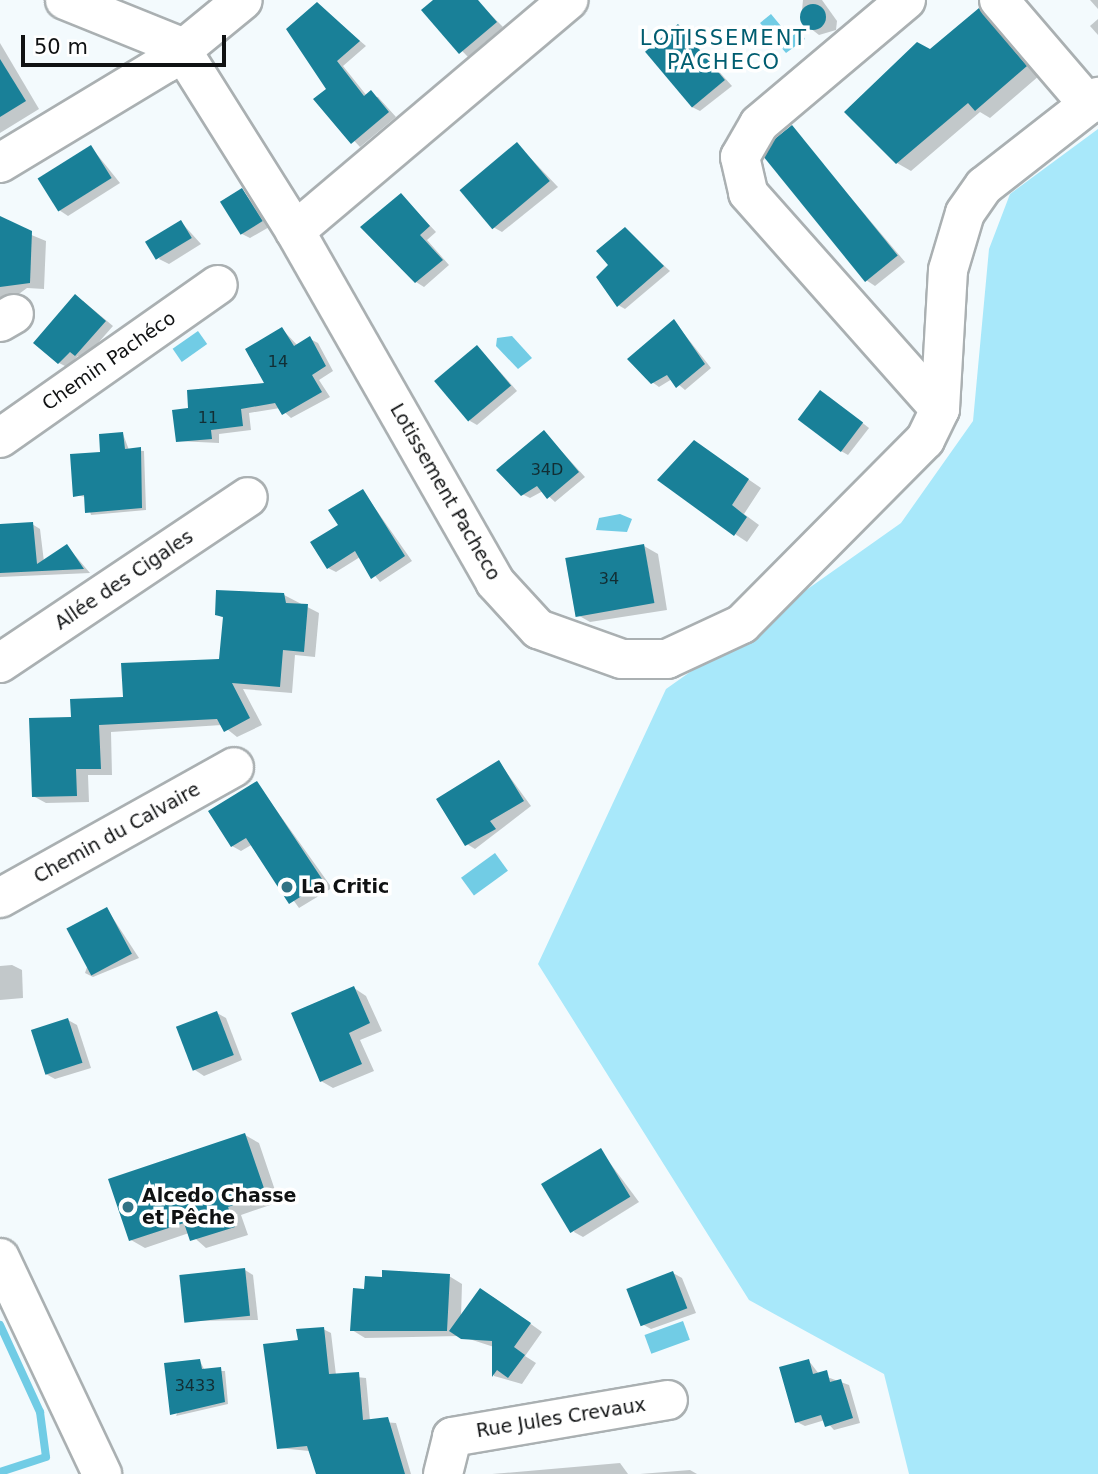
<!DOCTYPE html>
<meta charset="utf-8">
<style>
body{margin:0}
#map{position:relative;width:1098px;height:1474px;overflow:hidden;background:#f3fafd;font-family:"DejaVu Sans",sans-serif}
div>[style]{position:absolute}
.green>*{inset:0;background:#a8e8fa}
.water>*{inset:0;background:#71cce5;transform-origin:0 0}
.shadow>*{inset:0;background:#0003}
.stream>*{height:8px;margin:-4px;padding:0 4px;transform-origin:4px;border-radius:4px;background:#71cce5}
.building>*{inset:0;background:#198098;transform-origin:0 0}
.round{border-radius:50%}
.roads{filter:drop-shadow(2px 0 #aab0b2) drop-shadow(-2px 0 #aab0b2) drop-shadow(0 2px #aab0b2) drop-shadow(0 -2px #aab0b2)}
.minor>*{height:38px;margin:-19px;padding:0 19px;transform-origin:19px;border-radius:19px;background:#fff}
.major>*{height:38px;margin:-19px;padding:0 19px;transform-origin:19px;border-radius:19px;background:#fff}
.dots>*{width:19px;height:19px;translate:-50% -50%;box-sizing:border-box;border:4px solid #fff;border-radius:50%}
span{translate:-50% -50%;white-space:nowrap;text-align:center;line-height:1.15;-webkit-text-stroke:7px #fff;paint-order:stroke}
.number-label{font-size:16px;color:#122e34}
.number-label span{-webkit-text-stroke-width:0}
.street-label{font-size:19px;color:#101213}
.poi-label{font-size:19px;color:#101213;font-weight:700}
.left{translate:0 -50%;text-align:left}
.neighbourhood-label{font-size:21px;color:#005d70;letter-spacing:2px}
.scale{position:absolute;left:21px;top:35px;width:205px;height:32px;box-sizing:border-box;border:4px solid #101213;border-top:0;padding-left:9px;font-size:21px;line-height:24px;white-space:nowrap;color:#101213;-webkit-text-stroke:5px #fff;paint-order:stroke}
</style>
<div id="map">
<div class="green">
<i style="clip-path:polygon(1098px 129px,1098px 1474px,909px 1474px,884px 1374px,749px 1300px,538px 964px,666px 689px,901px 523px,973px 421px,989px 249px,1010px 194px)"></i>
</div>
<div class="water">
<i style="clip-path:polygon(771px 14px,790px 37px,800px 31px,805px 39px,786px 53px,760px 23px)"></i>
<i style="left:198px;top:331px;width:16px;height:31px;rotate:55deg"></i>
<i style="clip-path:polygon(512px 336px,532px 358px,518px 369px,496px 346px,497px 338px)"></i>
<i style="clip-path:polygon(620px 514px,632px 519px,627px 532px,596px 530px,599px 518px)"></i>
<i style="left:495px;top:853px;width:22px;height:42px;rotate:54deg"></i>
<i style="left:683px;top:1321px;width:20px;height:41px;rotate:70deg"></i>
</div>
<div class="shadow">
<i style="clip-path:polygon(436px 0,479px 3px,503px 27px,468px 57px,423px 10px)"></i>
<i style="clip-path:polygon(822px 0,837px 21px,836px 30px,819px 35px,801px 21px,803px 0)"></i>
<i style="clip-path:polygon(1090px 0,1098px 0,1098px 9px)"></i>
<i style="clip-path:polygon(317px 4px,366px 46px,343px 66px,367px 96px,378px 97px,396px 117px,360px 147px,316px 100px,328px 90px)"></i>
<i style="clip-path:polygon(979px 10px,1040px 75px,990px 118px,980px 112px,911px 171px,897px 163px,930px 51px)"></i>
<i style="clip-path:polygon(1098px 19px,1098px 35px,1090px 26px)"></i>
<i style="clip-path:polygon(678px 26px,732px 86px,700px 111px,692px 107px)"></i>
<i style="clip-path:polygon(0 43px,39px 109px,0 133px)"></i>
<i style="clip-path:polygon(792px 128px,905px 262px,875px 286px,866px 280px)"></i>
<i style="clip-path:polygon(517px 144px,558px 187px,502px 232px,493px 227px)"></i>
<i style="clip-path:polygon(91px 147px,120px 183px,68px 216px,59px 210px)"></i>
<i style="clip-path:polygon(242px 190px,271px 226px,250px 238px,240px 233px)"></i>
<i style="clip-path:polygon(401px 195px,436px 232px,427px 240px,449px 265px,424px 287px,416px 282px)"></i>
<i style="clip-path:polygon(0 222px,46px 241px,44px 289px,27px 288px,0 308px)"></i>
<i style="clip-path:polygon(181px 222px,201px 244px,169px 264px,159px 259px)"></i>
<i style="clip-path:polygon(625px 230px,670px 271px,625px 309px,618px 305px,610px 265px)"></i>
<i style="clip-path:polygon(83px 301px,113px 326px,84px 359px,78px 356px,67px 367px,59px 363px)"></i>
<i style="clip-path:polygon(674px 321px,711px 368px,685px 390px,672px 379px,659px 387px,652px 382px)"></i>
<i style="clip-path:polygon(282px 329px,298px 346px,310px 339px,318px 343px,333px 371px,319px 380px,330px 397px,291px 418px,280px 408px,249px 413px,251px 430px,219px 434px,219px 443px,177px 441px,190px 410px,267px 384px)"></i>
<i style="clip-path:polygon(478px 347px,517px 391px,477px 425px,470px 421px)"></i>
<i style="clip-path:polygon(828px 396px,869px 428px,848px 455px,841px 451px)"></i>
<i style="clip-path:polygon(544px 432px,585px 477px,555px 502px,543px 491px,530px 498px,522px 494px)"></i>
<i style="clip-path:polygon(123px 434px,129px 450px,144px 451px,146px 510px,91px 515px,86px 497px,75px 495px)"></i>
<i style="clip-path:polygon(694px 442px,761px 488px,744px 514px,759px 525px,747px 542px,735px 534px)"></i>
<i style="clip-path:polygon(363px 491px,412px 561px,380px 582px,360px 557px,336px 572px,328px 568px,340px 525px)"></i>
<i style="clip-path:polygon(32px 524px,40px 529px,44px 562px,67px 546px,90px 573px,0 577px,0 526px)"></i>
<i style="clip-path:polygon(644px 546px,658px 554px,667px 610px,590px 622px,576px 614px)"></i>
<i style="clip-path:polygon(284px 595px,319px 613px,315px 657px,295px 655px,292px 693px,243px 689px,262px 725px,237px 737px,222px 725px,111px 732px,112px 775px,88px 775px,89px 802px,46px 803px,33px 796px,73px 719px,221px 661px,224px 618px,216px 614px)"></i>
<i style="clip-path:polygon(499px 762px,531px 806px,475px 849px,467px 844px)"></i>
<i style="clip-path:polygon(257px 783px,332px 888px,299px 908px,253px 844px,241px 851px,232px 846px)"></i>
<i style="clip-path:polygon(107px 909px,139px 958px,93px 977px,85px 973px)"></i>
<i style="clip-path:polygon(12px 965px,22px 970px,23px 998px,0 1000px,0 966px)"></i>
<i style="clip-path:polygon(354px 988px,366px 996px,382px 1031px,360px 1040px,374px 1071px,333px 1088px,321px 1081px)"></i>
<i style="clip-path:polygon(217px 1013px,226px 1018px,242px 1060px,204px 1076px,195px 1070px)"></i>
<i style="clip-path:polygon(68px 1020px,77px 1025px,91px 1068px,55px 1079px,46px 1074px)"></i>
<i style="clip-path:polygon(245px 1135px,259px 1143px,279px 1202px,241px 1215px,248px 1235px,206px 1248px,189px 1233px,145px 1248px,131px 1240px)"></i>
<i style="clip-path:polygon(601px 1151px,639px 1202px,583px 1237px,574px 1232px)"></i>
<i style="clip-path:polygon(245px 1270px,253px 1275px,258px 1320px,185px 1321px)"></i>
<i style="clip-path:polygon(673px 1273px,682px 1278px,696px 1313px,651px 1329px,642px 1324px)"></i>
<i style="clip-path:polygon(449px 1276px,462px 1284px,461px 1317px,493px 1297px,542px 1332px,525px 1356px,536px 1363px,522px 1384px,494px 1376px,494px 1347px,460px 1336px,365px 1338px,352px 1330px,366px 1291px)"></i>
<i style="clip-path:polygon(323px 1329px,331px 1333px,336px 1375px,366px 1378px,370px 1421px,396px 1423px,411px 1474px,378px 1474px,317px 1461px,309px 1451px,279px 1448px,300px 1342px)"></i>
<i style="clip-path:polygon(200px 1361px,205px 1371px,225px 1371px,228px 1404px,176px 1416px)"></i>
<i style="clip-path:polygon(809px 1361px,819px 1374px,849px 1385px,860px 1423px,834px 1430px,825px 1420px,805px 1426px,797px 1422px)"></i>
<i style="clip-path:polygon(620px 1463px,628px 1474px,492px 1474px)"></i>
<i style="clip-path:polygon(690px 1470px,697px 1474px,640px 1474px)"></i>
</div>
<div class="stream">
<i style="left:0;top:1325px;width:96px;rotate:65.3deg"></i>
<i style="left:40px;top:1412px;width:45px;rotate:82.4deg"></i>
<i style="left:46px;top:1457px;width:48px;rotate:161.9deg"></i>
</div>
<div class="building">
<i style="clip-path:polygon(433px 0,478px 0,497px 22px,459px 54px,421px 10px)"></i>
<i style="clip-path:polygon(317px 2px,360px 41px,337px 61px,364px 96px,371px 90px,389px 112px,351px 144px,313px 99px,326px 89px,286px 29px)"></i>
<i class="round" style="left:800px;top:4px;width:26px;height:26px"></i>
<i style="clip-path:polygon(979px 8px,1027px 66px,975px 111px,968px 103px,896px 164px,844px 112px,917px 42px,930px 49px)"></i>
<i style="left:678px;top:24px;width:73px;height:43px;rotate:50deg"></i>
<i style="clip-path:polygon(0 59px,26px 101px,0 117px)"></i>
<i style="left:792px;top:125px;width:168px;height:42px;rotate:51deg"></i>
<i style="left:517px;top:142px;width:51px;height:75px;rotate:50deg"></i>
<i style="left:91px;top:145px;width:39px;height:63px;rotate:58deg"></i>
<i style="left:242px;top:188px;width:39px;height:26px;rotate:58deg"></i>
<i style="clip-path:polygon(401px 193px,430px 226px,420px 235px,443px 260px,415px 283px,360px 227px)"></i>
<i style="clip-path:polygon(0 216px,32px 231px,30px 283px,0 287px)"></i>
<i style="left:181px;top:220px;width:21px;height:42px;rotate:59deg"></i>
<i style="clip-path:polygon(625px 227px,664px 266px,617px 307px,596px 277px,608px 265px,596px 251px)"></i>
<i style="clip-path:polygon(75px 294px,106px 321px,75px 356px,70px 352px,58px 364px,33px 343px)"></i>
<i style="clip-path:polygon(674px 319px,705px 364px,676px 388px,667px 375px,651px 384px,627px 359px)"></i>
<i style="clip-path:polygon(282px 327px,294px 346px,310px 336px,326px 366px,312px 375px,322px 392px,282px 415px,275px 403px,241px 409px,243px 426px,211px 430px,212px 439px,176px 442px,172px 410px,188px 408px,187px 390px,264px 383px,245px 349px)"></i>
<i style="left:477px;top:345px;width:53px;height:56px;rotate:50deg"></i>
<i style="left:820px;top:390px;width:54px;height:37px;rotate:37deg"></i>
<i style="clip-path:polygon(544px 430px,579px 472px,547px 499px,537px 486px,521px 496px,496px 470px)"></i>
<i style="clip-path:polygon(123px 432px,125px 449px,141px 447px,142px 508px,85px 513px,84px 495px,73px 497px,70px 454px,100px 452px,99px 434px)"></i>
<i style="clip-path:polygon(694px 440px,749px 479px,732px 505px,747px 517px,734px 536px,657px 480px)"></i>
<i style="clip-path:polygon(363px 489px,405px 556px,371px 579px,355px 551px,327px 569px,310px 542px,338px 525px,328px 510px)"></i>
<i style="clip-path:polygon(33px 522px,37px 564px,67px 544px,84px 569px,0 573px,0 524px)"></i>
<i style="left:644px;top:544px;width:60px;height:80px;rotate:80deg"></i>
<i style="clip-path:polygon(216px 590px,284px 593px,286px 603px,308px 604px,304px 652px,283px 650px,280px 687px,232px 683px,250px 718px,224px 732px,217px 719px,99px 725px,101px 769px,76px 769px,77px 796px,32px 797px,29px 718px,71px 717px,70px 699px,123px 697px,121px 663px,219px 659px,223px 617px,215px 615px)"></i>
<i style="clip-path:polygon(499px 760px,524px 801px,490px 821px,496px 829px,465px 846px,436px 799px)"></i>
<i style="clip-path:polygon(257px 781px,324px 882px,289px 904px,246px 838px,231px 847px,208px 811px)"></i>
<i style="left:107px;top:907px;width:53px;height:46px;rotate:62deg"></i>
<i style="clip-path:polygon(354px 986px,370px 1023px,349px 1033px,362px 1064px,320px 1082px,291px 1013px)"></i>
<i style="left:217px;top:1011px;width:47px;height:44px;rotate:69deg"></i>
<i style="left:68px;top:1018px;width:47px;height:39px;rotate:72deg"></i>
<i style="clip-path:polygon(245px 1133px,266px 1194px,228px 1207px,235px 1227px,190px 1241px,184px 1223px,129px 1241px,108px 1179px)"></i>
<i style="left:601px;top:1148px;width:57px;height:70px;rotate:59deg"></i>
<i style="left:245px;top:1268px;width:48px;height:66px;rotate:84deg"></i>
<i style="clip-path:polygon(382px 1270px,450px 1274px,447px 1331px,350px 1331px,353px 1288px,364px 1289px,365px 1276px,382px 1277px)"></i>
<i style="left:673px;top:1271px;width:40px;height:50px;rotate:69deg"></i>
<i style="clip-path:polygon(480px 1288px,531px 1323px,514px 1347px,525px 1355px,508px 1378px,497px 1370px,492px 1377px,492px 1341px,461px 1339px,449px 1331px)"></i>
<i style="clip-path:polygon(324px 1327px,329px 1374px,359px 1372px,363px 1420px,388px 1417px,405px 1474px,316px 1474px,307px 1446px,277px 1449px,263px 1344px,298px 1340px,296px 1329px)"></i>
<i style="clip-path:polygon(200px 1359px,202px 1369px,221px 1367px,225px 1402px,170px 1415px,164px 1363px)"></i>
<i style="clip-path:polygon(809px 1359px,813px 1374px,827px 1370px,830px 1382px,841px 1379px,853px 1418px,825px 1427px,821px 1415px,795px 1423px,779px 1367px)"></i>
</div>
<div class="roads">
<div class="minor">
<i style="left:65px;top:0;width:123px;rotate:22deg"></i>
<i style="left:179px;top:46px;width:218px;rotate:57.9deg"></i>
<i style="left:295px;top:231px;width:404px;rotate:60.3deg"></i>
<i style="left:495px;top:582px;width:64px;rotate:47.5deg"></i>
<i style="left:538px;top:629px;width:89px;rotate:19.7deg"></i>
<i style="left:622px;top:659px;width:45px"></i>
<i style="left:667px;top:659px;width:83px;rotate:-25deg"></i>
<i style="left:742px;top:624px;width:260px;rotate:-45.2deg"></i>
<i style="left:925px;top:440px;width:34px;rotate:-64deg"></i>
<i style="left:940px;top:409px;width:139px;rotate:-86.7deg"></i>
<i style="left:948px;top:270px;width:59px;rotate:-73.4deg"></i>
<i style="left:965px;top:213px;width:33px;rotate:-55deg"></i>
<i style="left:984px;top:186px;width:145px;rotate:-38deg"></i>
<i style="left:906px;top:0;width:192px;rotate:139.9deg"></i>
<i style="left:759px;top:124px;width:38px;rotate:120deg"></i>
<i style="left:740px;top:157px;width:37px;rotate:77deg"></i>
<i style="left:748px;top:193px;width:289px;rotate:48.4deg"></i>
<i style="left:999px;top:0;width:138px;rotate:49.4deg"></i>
<i style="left:0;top:163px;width:194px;rotate:-31.1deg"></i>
<i style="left:166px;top:63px;width:99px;rotate:-39.3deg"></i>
<i style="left:295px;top:231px;width:358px;rotate:-40.2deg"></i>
<i style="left:0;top:322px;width:16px;rotate:-30deg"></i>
<i style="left:0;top:438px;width:266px;rotate:-35.1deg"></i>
<i style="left:0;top:663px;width:298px;rotate:-33.8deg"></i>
<i style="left:0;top:898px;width:268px;rotate:-29.2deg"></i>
<i style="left:443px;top:1474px;width:38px;rotate:-76deg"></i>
<i style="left:452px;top:1437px;width:219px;rotate:-9.7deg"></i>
</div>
<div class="major">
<i style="left:0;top:1258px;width:239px;rotate:64.7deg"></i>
</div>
</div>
<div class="dots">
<i style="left:287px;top:887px;background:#317385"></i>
<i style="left:128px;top:1207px;background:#317385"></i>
</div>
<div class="number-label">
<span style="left:278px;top:362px">14</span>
<span style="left:208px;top:418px">11</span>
<span style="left:547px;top:470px">34D</span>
<span style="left:609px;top:579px">34</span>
<span style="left:195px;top:1386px">3433</span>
</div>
<div class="street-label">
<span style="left:109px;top:361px;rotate:-35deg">Chemin Pachéco</span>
<span style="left:445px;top:492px;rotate:60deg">Lotissement Pacheco</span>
<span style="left:124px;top:580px;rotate:-34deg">Allée des Cigales</span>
<span style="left:117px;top:833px;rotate:-29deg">Chemin du Calvaire</span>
<span style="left:561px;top:1418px;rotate:-9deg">Rue Jules Crevaux</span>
</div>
<div class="poi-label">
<span class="left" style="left:301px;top:887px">La Critic</span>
<span class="left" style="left:142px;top:1207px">Alcedo Chasse<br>et Pêche</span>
</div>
<div class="neighbourhood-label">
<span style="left:724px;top:50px">LOTISSEMENT<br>PACHECO</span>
</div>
<div class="scale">50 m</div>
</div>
